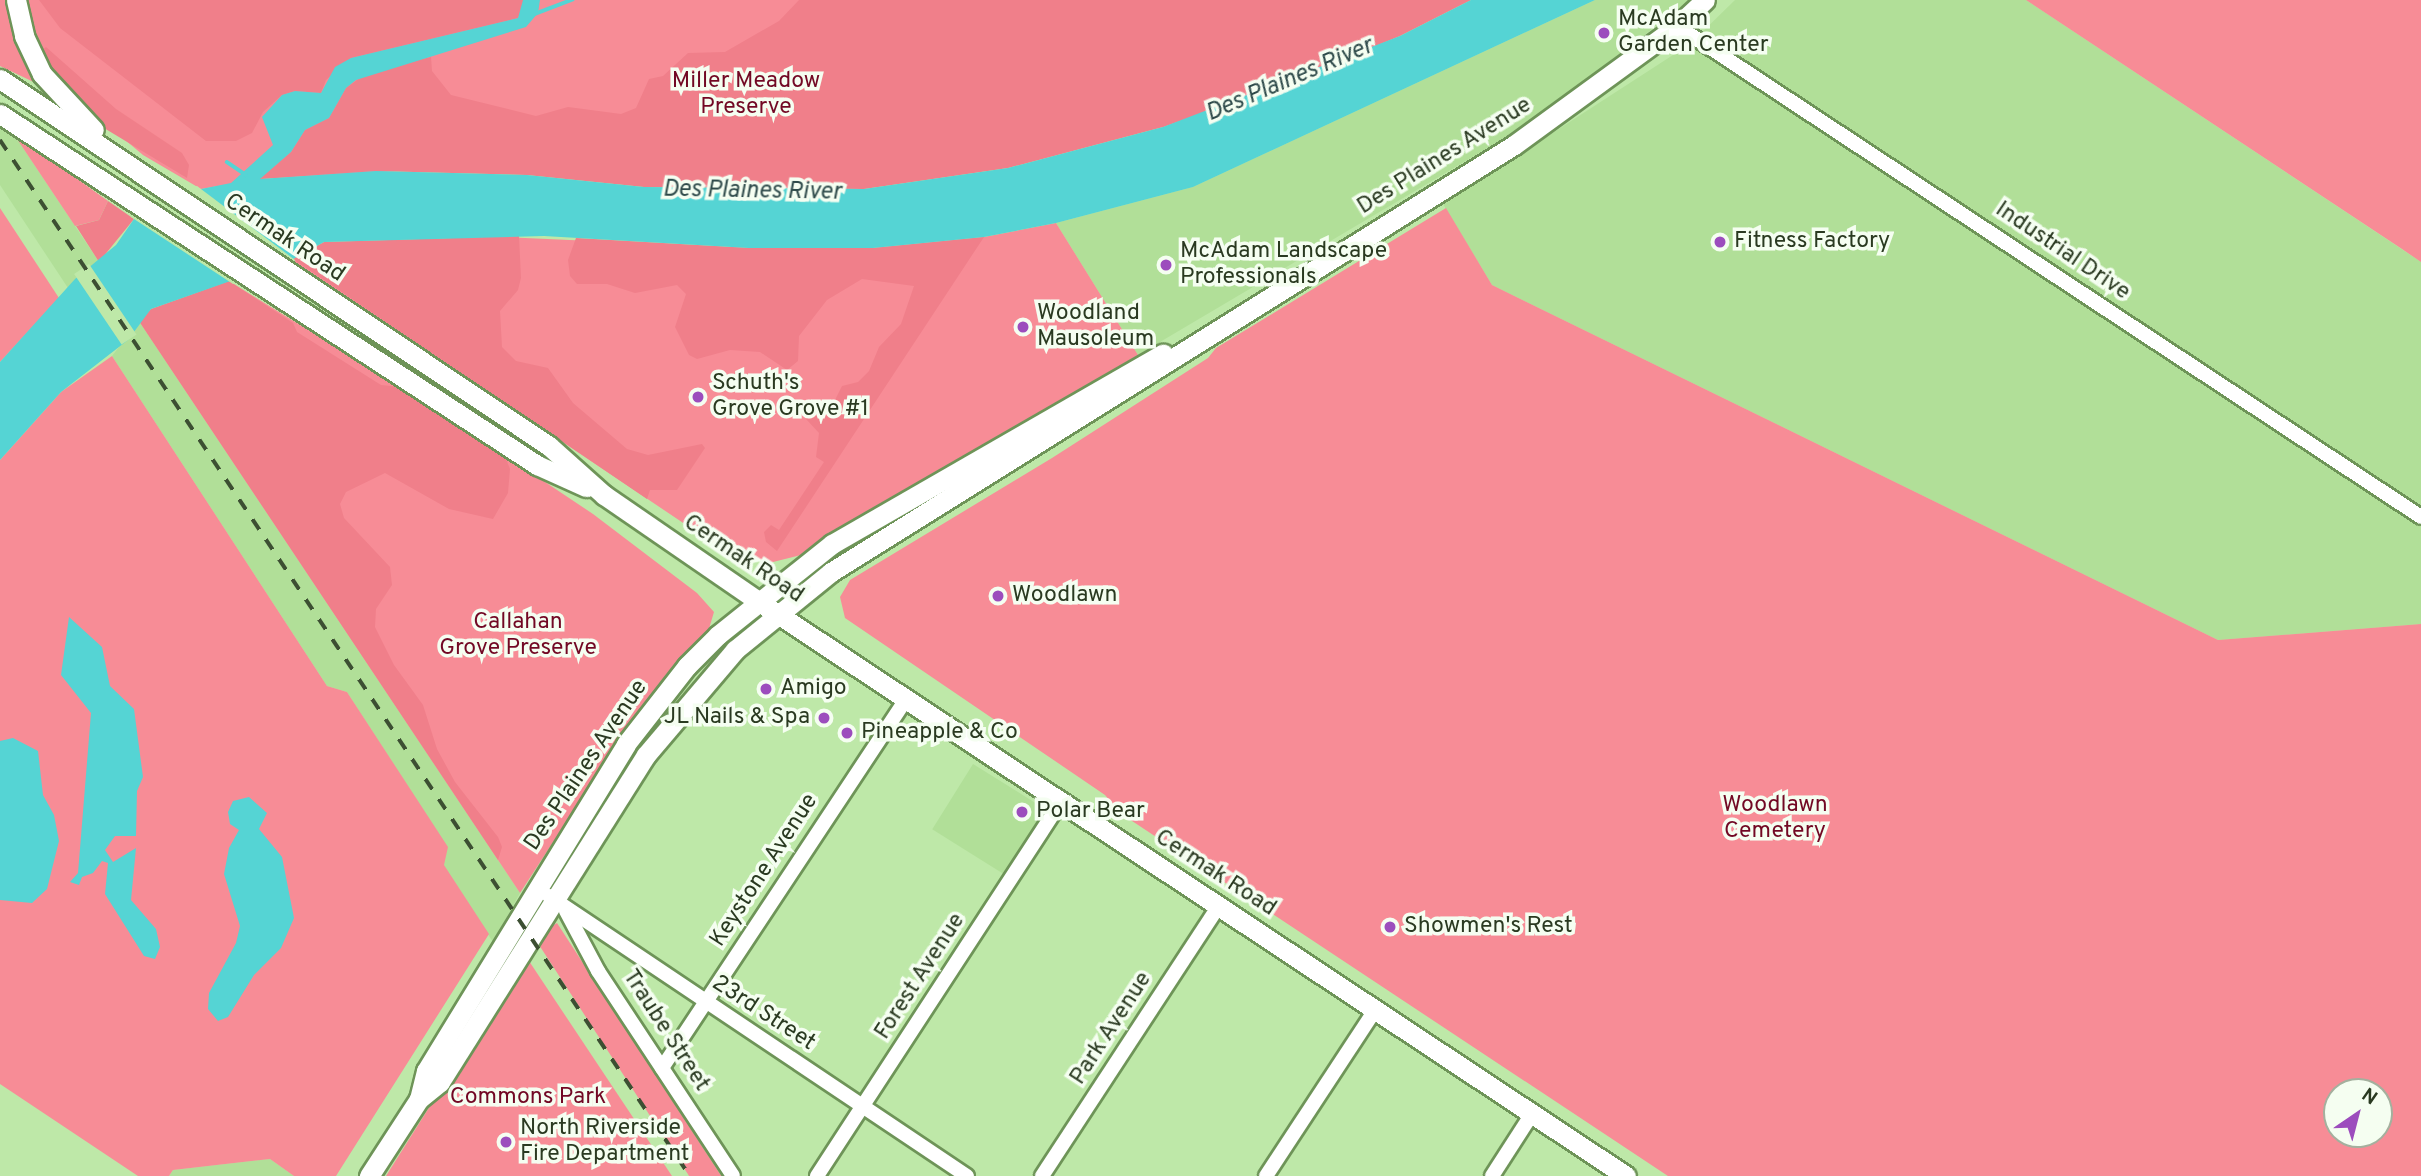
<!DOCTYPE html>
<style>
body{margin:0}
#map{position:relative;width:2421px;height:1176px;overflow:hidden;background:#bee8a8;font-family:Overpass,sans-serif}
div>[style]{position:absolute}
.built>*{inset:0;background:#b1df98;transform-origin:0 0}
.green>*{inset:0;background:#f78c96;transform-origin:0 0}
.forest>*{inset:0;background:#f07f8a}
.water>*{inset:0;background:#55d4d4}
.pier>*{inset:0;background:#bee8a8;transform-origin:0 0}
.stream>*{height:3.5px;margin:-1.75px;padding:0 1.75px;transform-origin:1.75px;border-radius:1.75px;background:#55d4d4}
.roads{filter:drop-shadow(2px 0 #6e9458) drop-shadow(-2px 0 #6e9458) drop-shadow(0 2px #6e9458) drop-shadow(0 -2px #6e9458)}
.minor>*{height:14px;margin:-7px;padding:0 7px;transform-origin:7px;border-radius:7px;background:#fff}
.major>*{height:19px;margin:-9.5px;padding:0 9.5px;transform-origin:9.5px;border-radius:9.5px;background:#fff}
.rail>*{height:3.5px;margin-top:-1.75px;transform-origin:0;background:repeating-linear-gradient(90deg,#3c4f32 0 12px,transparent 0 24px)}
.dots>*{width:19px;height:19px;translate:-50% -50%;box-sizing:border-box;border:4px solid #f5fef1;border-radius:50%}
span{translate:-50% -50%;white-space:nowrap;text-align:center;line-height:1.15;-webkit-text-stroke:7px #f5fef1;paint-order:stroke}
.poi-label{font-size:23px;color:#2a3a21}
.left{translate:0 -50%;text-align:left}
.right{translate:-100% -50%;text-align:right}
.park-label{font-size:23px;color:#720824}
.street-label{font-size:23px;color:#2a3a21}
.water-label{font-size:24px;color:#2e4a4a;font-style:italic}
.north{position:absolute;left:2323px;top:1078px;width:70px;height:70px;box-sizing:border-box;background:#f5fef1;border:2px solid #a4b09e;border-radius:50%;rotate:35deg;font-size:19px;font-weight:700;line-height:28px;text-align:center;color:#2a3a21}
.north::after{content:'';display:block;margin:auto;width:24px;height:32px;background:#9c4dbd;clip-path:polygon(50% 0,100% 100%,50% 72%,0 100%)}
</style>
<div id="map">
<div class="built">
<i style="clip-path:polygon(1595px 0,1690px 0,1528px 124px,1138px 355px,1056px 223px,1193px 187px)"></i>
<i style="clip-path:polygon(1735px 0,2026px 0,2421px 262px,2421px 624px,2218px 640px,1492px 285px,1443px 204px,1690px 44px)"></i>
<i style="clip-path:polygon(0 124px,13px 133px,99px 262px,68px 288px,0 185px)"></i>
<i style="clip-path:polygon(139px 321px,520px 893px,493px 942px,443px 865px,447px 847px,347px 692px,327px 686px,112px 356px)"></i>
<i style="left:973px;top:764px;width:97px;height:77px;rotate:32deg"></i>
<i style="clip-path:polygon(270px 1159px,294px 1176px,169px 1176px,173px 1170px)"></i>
</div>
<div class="green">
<i style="clip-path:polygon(0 0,10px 0,40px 85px,0 66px)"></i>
<i style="clip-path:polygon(21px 0,1471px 0,1163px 127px,259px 179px,201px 189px,143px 155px,47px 74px)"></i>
<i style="clip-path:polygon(2026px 0,2421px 0,2421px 262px,2402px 249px)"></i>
<i style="clip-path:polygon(13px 133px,108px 201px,99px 220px,75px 226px)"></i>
<i style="clip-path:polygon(0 208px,59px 298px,0 362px)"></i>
<i style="clip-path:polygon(evenodd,1446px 208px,1492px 285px,2218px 640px,2421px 624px,2421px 1176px,1668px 1176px,1120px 813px,1105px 795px,845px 618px,840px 597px,850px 580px,1052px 458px,1208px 358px,1216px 348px,1446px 208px,2379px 1092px,2379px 1134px,2337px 1134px,2337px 1092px,2379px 1092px)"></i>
<i style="clip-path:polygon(1056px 223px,1138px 355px,801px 555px,769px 563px,722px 549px,293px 261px,478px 236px,749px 248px,873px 248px,984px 237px)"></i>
<i style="clip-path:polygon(229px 281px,436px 409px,593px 514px,697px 593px,714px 612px,708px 632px,626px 730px,520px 893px,139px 321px,143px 315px)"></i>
<i style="clip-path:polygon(112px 356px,327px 686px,347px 692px,448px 847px,444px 865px,489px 934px,336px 1176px,294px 1176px,270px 1159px,173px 1170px,169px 1176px,138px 1176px,0 1084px,0 460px,61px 392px)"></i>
<i style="left:557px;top:923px;width:303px;height:27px;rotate:57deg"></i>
<i style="clip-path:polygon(525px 955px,672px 1176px,386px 1176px)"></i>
</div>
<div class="forest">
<i style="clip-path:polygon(39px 0,523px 0,523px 6px,518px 18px,351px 58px,326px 80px,321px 93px,295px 91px,282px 95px,263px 112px,252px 133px,236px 141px,206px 141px,60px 28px)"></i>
<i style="clip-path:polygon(799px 0,1471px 0,1400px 36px,1271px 89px,1163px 127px,1008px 168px,864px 189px,644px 187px,527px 175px,376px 171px,259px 179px,291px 152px,305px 130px,329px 118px,346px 88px,368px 72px,431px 57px,432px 71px,451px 95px,536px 116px,568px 107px,621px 114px,636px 108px,649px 79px,663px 76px,688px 53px,725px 52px,779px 21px)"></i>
<i style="clip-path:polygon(46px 47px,116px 109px,182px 153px,189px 165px,187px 178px,94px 122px,59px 88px,41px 51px)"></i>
<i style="clip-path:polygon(108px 201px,134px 219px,99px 262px,76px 226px,99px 220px)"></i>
<i style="clip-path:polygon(519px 236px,521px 278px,518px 290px,500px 311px,502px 347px,516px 361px,548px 368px,573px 403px,627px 449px,648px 455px,702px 444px,705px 448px,677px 490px,650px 490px,647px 499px,293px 259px,324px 242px)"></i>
<i style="clip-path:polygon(984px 237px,777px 551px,766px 542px,764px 532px,771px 525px,779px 530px,824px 462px,816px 457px,819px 433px,806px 419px,816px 408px,835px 400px,842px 386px,858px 382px,869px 371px,879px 347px,901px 324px,914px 286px,862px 279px,827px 300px,799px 336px,798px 361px,787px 370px,760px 352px,730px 350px,697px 359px,689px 355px,675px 327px,686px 294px,677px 285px,635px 293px,607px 284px,577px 284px,570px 276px,568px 260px,576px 238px,749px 248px,873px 248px)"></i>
<i style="clip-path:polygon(229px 281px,293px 323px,297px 332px,381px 385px,401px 387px,504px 454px,510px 469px,508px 493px,493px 519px,449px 509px,385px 473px,346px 492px,340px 504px,344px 518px,390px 567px,392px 585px,376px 609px,375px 627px,394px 665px,423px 705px,437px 749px,455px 782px,498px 837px,502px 847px,498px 860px,139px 321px,151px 309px)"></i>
</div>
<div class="water">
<i style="clip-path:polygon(523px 0,540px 0,538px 13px,526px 27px,356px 80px,346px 88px,329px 118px,305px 130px,291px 152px,260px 179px,376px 171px,527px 175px,644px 187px,864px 189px,1008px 168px,1163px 127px,1400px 36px,1471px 0,1595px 0,1193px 187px,1056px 223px,984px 237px,873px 248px,749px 248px,544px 236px,324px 242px,293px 259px,151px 309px,128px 340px,61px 392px,0 460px,0 362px,75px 279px,116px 245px,134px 219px,201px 189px,231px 183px,273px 145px,262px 117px,282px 95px,295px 91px,321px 93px,335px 67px,351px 58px,518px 18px)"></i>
<i style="clip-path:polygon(69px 617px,102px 647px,110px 686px,134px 709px,143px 777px,137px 791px,136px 836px,115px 836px,105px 850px,113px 862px,136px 848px,131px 900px,156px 929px,160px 947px,155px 959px,144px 956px,105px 894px,108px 863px,102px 861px,93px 873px,82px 877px,79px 885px,70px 882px,78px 873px,91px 713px,61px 675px)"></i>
<i style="clip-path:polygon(13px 738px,38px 751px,43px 795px,54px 815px,59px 841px,47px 889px,32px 903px,0 900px,0 741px)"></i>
<i style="clip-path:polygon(249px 797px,267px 813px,259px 829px,282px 857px,294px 918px,281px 948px,254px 975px,228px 1017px,218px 1021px,208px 1009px,209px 993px,236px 943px,240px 926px,224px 874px,229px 848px,239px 830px,230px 824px,228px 812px,233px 801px)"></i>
</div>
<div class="pier">
<i style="clip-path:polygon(197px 186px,295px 260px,233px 284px,131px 217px)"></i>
<i style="left:89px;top:264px;width:85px;height:18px;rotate:56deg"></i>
</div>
<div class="stream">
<i style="left:535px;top:14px;width:40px;rotate:-21deg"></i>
<i style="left:227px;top:162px;width:23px;rotate:34deg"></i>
</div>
<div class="roads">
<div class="minor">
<i style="left:1677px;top:26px;width:891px;rotate:33.42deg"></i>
<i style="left:549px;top:896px;width:503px;rotate:33.82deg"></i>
<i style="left:566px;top:911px;width:68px;rotate:61.9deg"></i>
<i style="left:598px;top:971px;width:245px;rotate:56.6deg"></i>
<i style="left:662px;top:1068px;width:442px;rotate:-56.5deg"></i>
<i style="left:817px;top:1176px;width:447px;rotate:-56.9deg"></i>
<i style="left:1042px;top:1176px;width:323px;rotate:-56.8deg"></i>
<i style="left:1266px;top:1176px;width:199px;rotate:-56.7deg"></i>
<i style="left:1492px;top:1176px;width:74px;rotate:-57.2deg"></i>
</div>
<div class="major">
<i style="left:16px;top:0;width:37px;rotate:77deg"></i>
<i style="left:24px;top:36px;width:42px;rotate:64.7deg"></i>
<i style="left:42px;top:74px;width:76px;rotate:47.1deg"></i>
<i style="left:0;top:79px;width:660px;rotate:33.76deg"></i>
<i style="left:549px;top:446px;width:74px;rotate:41.7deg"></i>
<i style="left:604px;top:495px;width:187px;rotate:34.5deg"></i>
<i style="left:758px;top:601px;width:1041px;rotate:33.52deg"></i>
<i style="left:0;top:114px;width:642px;rotate:33.17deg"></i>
<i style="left:537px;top:465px;width:54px;rotate:24.2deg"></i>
<i style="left:419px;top:1099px;width:29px;rotate:-76deg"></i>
<i style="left:426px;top:1071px;width:383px;rotate:-58.5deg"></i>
<i style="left:626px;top:744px;width:99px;rotate:-52deg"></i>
<i style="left:687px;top:666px;width:44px;rotate:-45deg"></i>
<i style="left:718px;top:635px;width:146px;rotate:-38.6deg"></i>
<i style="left:832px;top:544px;width:382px;rotate:-29.9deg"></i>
<i style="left:369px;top:1176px;width:92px;rotate:-57deg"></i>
<i style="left:419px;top:1099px;width:27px;rotate:-39deg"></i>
<i style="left:440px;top:1082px;width:386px;rotate:-57.8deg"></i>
<i style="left:646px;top:755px;width:138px;rotate:-49.7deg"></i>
<i style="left:735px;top:650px;width:124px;rotate:-39.1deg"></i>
<i style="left:831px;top:572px;width:805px;rotate:-32.01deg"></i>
<i style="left:1514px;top:145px;width:202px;rotate:-36.1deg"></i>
<i style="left:1677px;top:26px;width:38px;rotate:-43deg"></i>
</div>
</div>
<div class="rail">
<i style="left:0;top:140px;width:1245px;rotate:56.34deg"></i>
</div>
<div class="dots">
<i style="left:1604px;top:33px;background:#9c4dbd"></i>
<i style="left:1720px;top:242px;background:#9c4dbd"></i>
<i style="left:1166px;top:265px;background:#9c4dbd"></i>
<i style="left:1023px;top:327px;background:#9c4dbd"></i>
<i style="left:698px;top:397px;background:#9c4dbd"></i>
<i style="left:998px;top:596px;background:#9c4dbd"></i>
<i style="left:766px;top:689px;background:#9c4dbd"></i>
<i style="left:824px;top:718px;background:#9c4dbd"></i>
<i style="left:847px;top:733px;background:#9c4dbd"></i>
<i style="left:1022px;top:812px;background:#9c4dbd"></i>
<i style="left:1390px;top:927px;background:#9c4dbd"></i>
<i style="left:506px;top:1142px;background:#9c4dbd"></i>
</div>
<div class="poi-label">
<span class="left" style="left:1618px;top:33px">McAdam<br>Garden Center</span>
<span class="left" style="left:1734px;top:242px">Fitness Factory</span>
<span class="left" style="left:1180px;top:265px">McAdam Landscape<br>Professionals</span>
<span class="left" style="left:1037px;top:327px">Woodland<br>Mausoleum</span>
<span class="left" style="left:712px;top:397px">Schuth's<br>Grove Grove #1</span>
<span class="left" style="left:1012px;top:596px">Woodlawn</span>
<span class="left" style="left:780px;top:689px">Amigo</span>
<span class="right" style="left:810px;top:718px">JL Nails &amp; Spa</span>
<span class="left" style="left:861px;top:733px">Pineapple &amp; Co</span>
<span class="left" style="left:1036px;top:812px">Polar Bear</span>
<span class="left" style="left:1404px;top:927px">Showmen's Rest</span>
<span class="left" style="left:520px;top:1142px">North Riverside<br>Fire Department</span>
</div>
<div class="park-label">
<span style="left:746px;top:95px">Miller Meadow<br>Preserve</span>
<span style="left:518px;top:636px">Callahan<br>Grove Preserve</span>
<span style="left:1775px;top:819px">Woodlawn<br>Cemetery</span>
<span style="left:528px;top:1098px">Commons Park</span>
</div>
<div class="street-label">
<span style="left:1445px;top:157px;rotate:-32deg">Des Plaines Avenue</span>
<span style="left:284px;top:239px;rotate:34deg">Cermak Road</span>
<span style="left:2062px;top:252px;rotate:34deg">Industrial Drive</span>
<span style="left:743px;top:560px;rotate:34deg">Cermak Road</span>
<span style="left:587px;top:766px;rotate:-56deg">Des Plaines Avenue</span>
<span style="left:765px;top:871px;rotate:-57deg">Keystone Avenue</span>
<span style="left:1215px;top:874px;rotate:33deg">Cermak Road</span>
<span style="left:921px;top:977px;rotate:-57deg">Forest Avenue</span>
<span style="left:763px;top:1014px;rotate:33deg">23rd Street</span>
<span style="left:1112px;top:1029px;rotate:-57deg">Park Avenue</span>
<span style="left:665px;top:1031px;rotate:57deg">Traube Street</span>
</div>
<div class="water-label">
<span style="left:1290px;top:81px;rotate:-23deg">Des Plaines River</span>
<span style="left:752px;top:192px;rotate:1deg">Des Plaines River</span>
</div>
<div class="north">N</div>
</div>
